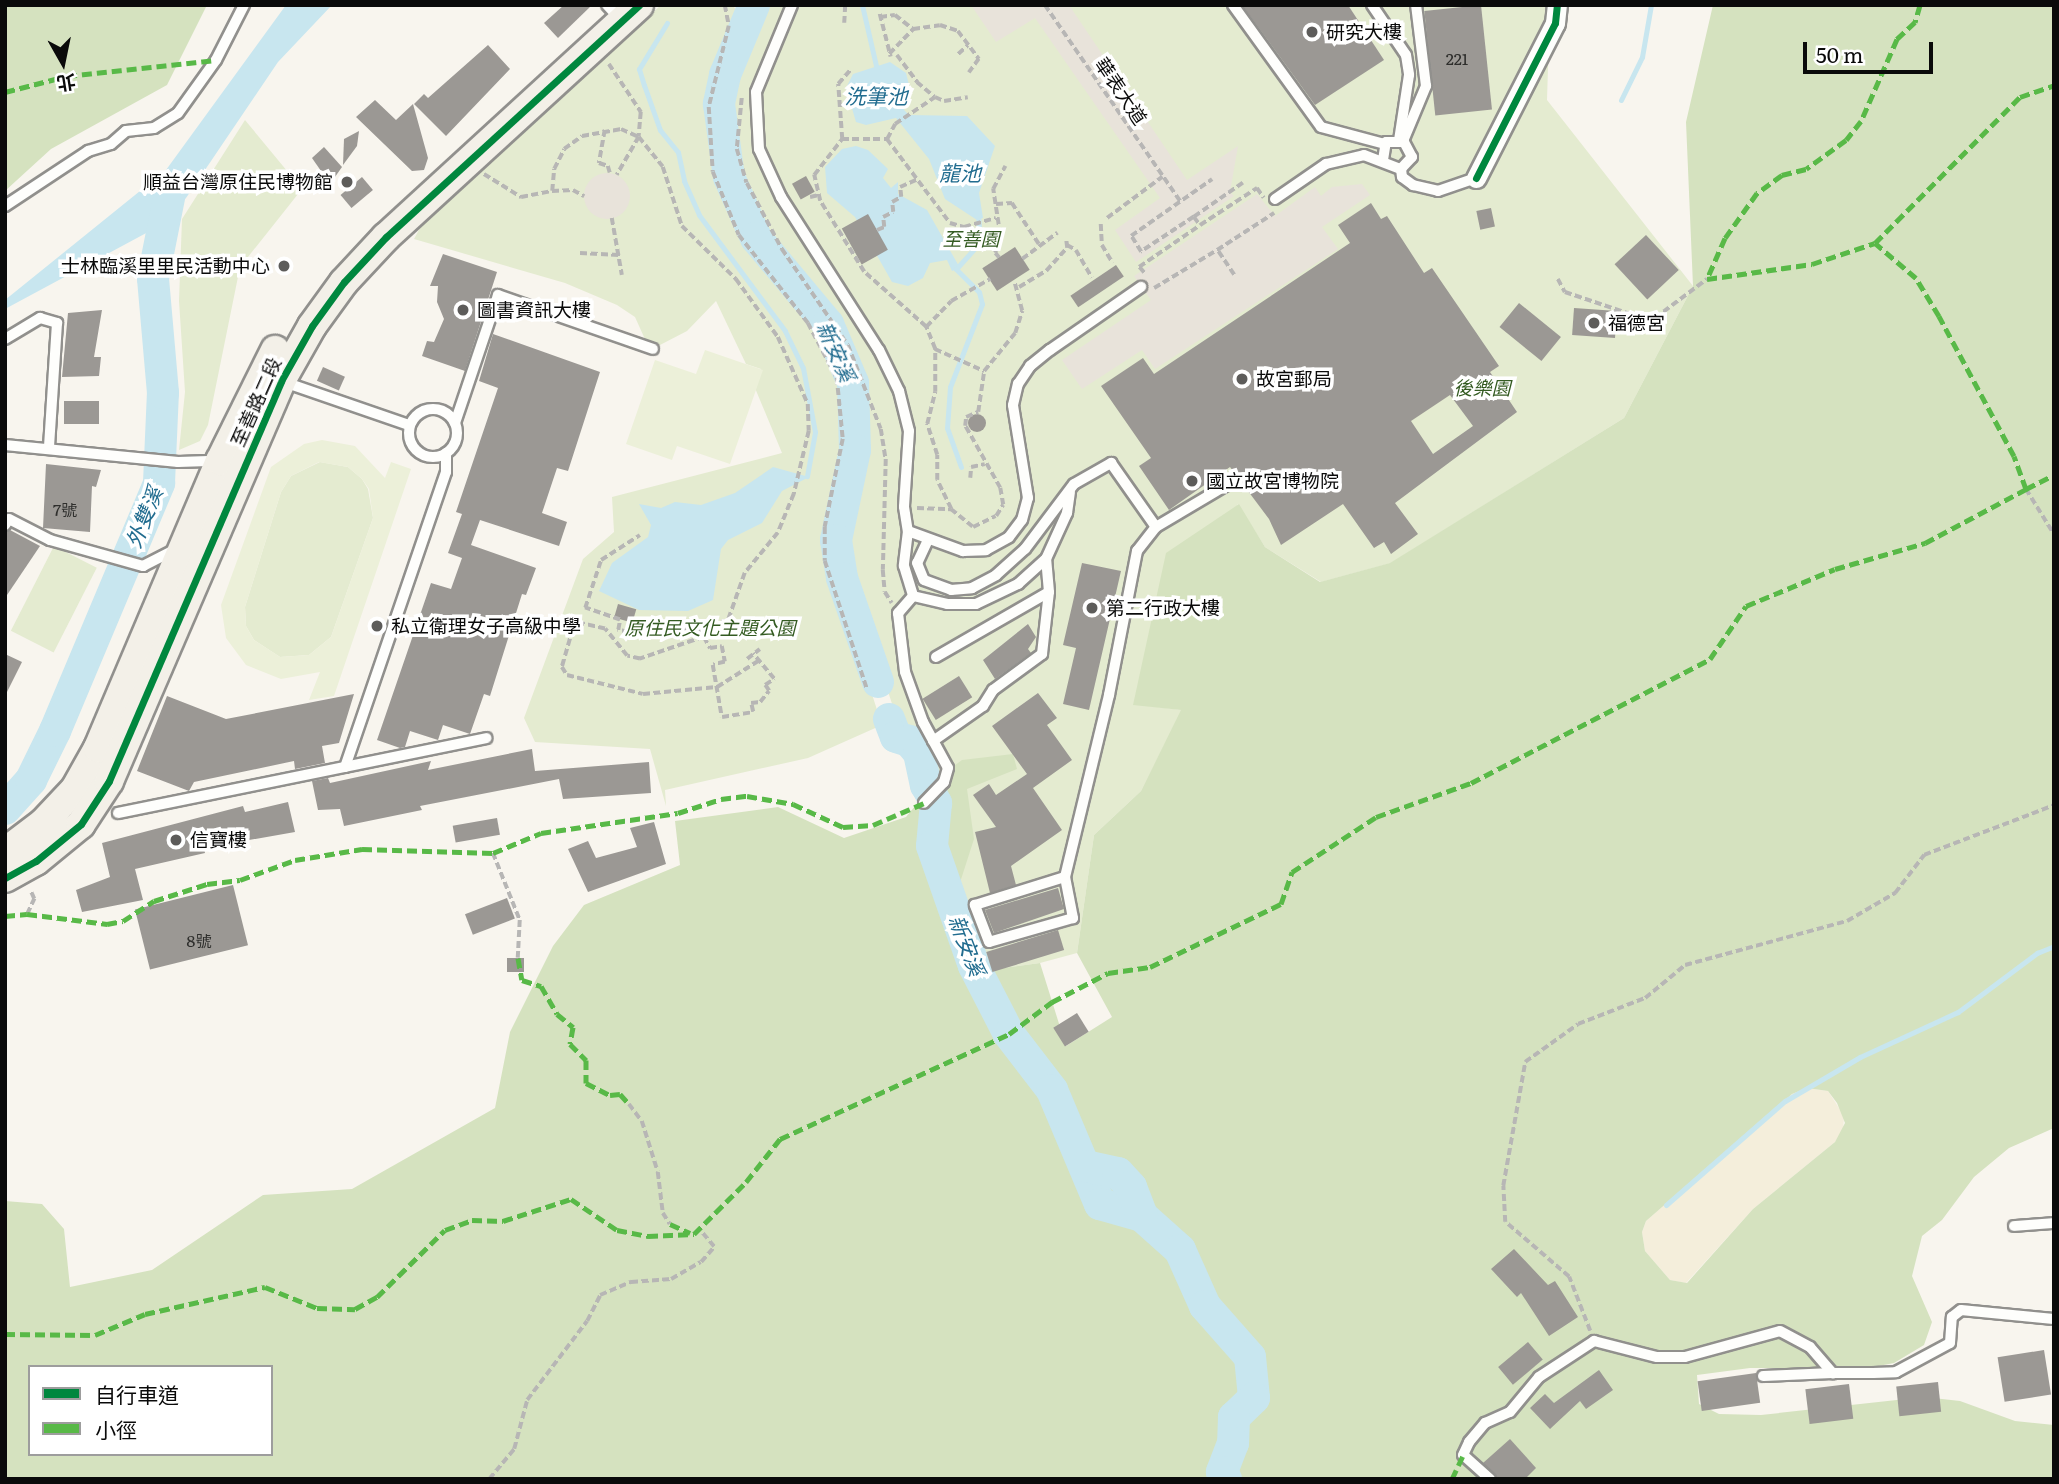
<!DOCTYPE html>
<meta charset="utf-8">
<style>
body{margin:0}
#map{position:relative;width:2059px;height:1484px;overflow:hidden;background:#f8f5ee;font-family:Literata,"Noto Sans TC",serif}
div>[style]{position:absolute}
.farmland>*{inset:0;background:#f4eedb}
.green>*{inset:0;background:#e4ebd0;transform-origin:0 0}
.forest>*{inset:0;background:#d5e2bf}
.pitch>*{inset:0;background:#ecf0d9}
.plaza>*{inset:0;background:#e8e3da}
.round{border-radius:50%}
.water>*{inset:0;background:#c8e6ef}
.stream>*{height:5px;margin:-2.5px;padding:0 2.5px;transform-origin:2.5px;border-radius:2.5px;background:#c8e6ef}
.river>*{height:32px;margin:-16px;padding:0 16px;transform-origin:16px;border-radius:16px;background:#c8e6ef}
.building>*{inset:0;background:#9b9894;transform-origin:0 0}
.path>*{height:3.5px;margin-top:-1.75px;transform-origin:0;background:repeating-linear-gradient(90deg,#b7b6b5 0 7px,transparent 0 10.5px)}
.roads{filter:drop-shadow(2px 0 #91908d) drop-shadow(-2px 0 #91908d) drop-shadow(0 2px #91908d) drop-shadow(0 -2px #91908d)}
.lane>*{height:10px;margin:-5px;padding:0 5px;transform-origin:5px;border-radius:5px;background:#fefefc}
.lane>.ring{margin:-5px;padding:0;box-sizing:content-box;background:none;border:10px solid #fefefc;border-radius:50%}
.street>*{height:19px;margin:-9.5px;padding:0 9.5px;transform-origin:9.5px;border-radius:9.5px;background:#fefefc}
.secondary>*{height:28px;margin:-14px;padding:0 14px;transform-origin:14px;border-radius:14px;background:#f3f0e8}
.quiet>*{height:5px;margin-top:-2.5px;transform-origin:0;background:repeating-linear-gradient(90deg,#58b947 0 10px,transparent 0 15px)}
.cycleway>*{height:7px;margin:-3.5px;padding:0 3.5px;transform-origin:3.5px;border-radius:3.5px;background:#00873e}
.dots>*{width:19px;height:19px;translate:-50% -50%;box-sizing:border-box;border:4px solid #fff;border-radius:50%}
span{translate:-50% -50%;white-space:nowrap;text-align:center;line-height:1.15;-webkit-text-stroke:7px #fff;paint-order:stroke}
.number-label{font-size:16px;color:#2e2e2c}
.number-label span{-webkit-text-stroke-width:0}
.poi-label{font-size:19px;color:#0a0a0a}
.left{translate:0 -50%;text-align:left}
.right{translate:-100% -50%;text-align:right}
.street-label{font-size:19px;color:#0a0a0a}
.park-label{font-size:19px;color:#345b22;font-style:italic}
.water-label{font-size:21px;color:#216c8f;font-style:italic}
.frame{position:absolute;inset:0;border:7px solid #0a0a0a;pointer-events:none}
.legend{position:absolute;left:28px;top:1365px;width:245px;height:91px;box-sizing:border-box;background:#fff;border:2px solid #9d9d9d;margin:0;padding:9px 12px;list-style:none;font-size:21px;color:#0a0a0a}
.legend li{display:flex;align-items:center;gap:14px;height:35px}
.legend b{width:35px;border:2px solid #9d9d9d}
.north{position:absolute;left:28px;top:28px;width:70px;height:70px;-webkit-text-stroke:5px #fff;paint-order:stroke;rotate:171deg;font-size:19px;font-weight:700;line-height:28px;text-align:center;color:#0a0a0a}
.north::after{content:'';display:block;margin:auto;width:24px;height:32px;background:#0a0a0a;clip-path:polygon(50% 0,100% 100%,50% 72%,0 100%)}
.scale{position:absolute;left:1803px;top:42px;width:130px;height:32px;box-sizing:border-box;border:4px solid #0a0a0a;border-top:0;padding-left:9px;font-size:21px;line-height:24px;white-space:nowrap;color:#0a0a0a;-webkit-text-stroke:5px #fff;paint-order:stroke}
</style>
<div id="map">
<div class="farmland">
<i style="clip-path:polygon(1806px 1088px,1828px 1091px,1844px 1116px,1843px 1131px,1835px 1142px,1753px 1209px,1686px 1283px,1670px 1280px,1645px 1251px,1642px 1232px,1646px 1221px,1792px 1094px)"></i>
</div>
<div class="green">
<i style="clip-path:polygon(661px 5px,733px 5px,737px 12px,714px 93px,710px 150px,728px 209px,816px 327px,844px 384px,849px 428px,828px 532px,833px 575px,882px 725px,808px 758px,665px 790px,666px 806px,650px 749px,535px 742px,524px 718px,583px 559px,614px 532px,612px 497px,782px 453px,755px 388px,761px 369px,746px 364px,716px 301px,687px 331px,660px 345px,648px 346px,635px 317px,617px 305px,565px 283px,414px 239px,421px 226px)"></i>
<i style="clip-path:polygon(764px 5px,1550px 5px,1547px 100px,1693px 286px,1624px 418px,1391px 563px,1321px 582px,1265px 547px,1238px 504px,1134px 704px,1182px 710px,1141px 791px,1094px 835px,1077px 953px,1040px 963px,980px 971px,956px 895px,936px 777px,920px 736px,899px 725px,853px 585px,847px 542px,864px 458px,864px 392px,736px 173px,728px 106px)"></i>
<i style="clip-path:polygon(245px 120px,302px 189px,240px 267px,208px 425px,200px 441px,179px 450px,185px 392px,179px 301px,182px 219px)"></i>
<i style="clip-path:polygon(320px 462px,348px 467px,362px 479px,368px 489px,373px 518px,331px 637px,309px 655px,280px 657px,254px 640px,246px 626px,245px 607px,281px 492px,291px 476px)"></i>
<i style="left:54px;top:546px;width:48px;height:95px;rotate:27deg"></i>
</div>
<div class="forest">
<i style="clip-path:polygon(5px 5px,207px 5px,167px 85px,51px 149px,5px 191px)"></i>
<i style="clip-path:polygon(evenodd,1713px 5px,2054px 5px,2054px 1128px,2009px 1148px,1974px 1177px,1942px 1220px,1922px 1236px,1912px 1276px,1932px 1322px,1924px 1345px,1894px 1363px,1868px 1368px,1750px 1368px,1697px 1375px,1699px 1404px,1719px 1414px,1761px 1415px,1924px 1397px,1960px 1401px,2015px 1421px,2054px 1425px,2054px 1479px,5px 1479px,5px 1201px,42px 1204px,64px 1229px,70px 1287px,152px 1270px,263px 1195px,352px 1189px,495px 1108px,510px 1032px,553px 946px,584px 905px,680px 865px,675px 821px,778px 807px,844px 838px,906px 817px,939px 777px,962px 760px,1013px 754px,1017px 769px,967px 789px,974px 839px,956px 895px,981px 971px,1040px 963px,1066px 1046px,1112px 1017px,1077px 953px,1094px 835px,1141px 791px,1181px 710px,1133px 705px,1166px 553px,1239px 504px,1265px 547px,1320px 582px,1390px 563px,1624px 418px,1693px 286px,1686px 122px,1713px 5px,1807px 1088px,1828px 1091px,1837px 1103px,1845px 1123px,1835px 1142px,1753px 1209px,1687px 1283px,1670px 1280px,1645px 1251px,1642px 1232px,1646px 1221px,1792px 1094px,1807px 1088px,1713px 5px,30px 1367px,271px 1367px,271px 1454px,30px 1454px,30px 1367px)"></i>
</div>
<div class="pitch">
<i style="clip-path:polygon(705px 350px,763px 370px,730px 464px,677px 446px,672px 460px,626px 444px,655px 360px,696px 374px)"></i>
<i style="clip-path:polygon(evenodd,322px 440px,355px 446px,385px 478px,391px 462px,411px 469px,334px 696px,309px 700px,320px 672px,281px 679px,246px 665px,226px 638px,221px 605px,271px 467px,304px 444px,322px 440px,319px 462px,348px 467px,362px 479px,369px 489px,373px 518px,331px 637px,309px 655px,280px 657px,254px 640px,246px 626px,245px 607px,281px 492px,291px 476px,319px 462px)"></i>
</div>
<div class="plaza">
<i style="clip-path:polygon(971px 5px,1069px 5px,1187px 180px,1238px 146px,1230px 192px,1234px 196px,1136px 262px,1115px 230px,1160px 198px,1035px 18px,996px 42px)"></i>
<i class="round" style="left:584px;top:173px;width:46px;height:46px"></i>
<i style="clip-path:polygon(1362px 184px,1370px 195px,1322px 227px,1338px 249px,1155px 369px,1142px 350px,1082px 389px,1062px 360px,1151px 300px,1134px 276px,1257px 194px,1275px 216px,1315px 187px,1321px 196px,1332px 187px)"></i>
</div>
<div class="water">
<i style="clip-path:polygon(286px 5px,332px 5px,278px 62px,186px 198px,163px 224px,5px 309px,5px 300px,166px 170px)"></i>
<i style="clip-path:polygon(740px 5px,770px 5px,752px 32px,744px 32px,739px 29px)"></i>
<i style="clip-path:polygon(890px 62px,906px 73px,909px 85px,904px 110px,909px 115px,967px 116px,995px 146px,979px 193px,983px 218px,977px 220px,945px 199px,929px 159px,896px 118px,866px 125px,856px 122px,846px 88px,853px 74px)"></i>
<i style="clip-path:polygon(856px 146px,868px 150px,888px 169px,883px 178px,891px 188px,898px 182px,898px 194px,927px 210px,960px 268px,952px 271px,947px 260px,930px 263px,923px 278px,908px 286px,892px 282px,855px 217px,827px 193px,825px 167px,842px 149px)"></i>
<i style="clip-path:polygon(773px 467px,809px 477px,782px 491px,762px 523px,728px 540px,721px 549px,713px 600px,688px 611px,639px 610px,599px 591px,612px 563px,648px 537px,651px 525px,639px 504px,661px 508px,675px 502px,701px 505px,735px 493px)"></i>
</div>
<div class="stream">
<i style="left:862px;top:5px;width:67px;rotate:77deg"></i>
<i style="left:667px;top:23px;width:54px;rotate:121.3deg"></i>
<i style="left:639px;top:69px;width:17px;rotate:73deg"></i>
<i style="left:644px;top:85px;width:48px;rotate:70.4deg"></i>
<i style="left:660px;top:130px;width:28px;rotate:51deg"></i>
<i style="left:678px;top:152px;width:30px;rotate:78deg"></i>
<i style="left:684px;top:181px;width:37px;rotate:66deg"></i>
<i style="left:699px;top:215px;width:144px;rotate:53.4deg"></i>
<i style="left:785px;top:331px;width:41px;rotate:64.1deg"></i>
<i style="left:803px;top:368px;width:65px;rotate:79.4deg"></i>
<i style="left:815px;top:432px;width:45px;rotate:100.3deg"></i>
<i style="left:1621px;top:100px;width:48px;rotate:-64deg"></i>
<i style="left:1642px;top:57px;width:53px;rotate:-80.2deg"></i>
<i style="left:961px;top:467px;width:41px;rotate:-109.7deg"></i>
<i style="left:947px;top:428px;width:41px;rotate:-85.8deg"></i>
<i style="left:950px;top:387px;width:89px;rotate:-68.9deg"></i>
<i style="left:982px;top:304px;width:12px;rotate:-104deg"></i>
<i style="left:979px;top:292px;width:33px;rotate:-135deg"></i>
<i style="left:956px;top:269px;width:36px;rotate:-48deg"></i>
<i style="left:980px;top:242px;width:27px;rotate:-94deg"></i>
<i style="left:1666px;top:1205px;width:158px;rotate:-41.2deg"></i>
<i style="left:1785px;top:1101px;width:87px;rotate:-30.4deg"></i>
<i style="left:1860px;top:1057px;width:108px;rotate:-24.7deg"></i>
<i style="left:1958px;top:1012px;width:99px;rotate:-36.8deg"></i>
<i style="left:2037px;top:953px;width:18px;rotate:-22deg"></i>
</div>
<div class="river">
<i style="left:754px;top:5px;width:76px;rotate:112.5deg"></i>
<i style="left:725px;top:75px;width:30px;rotate:102deg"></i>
<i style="left:719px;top:104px;width:74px;rotate:82.2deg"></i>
<i style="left:729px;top:177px;width:67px;rotate:66.1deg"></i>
<i style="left:756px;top:238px;width:112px;rotate:50.1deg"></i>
<i style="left:828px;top:324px;width:64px;rotate:67deg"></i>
<i style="left:853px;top:383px;width:67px;rotate:88.3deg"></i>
<i style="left:855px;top:450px;width:92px;rotate:101.9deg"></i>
<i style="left:836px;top:540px;width:38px;rotate:81deg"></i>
<i style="left:842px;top:578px;width:110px;rotate:70.9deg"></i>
<i style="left:889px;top:719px;width:19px;rotate:69deg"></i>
<i style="left:896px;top:737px;width:14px;rotate:17deg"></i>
<i style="left:909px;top:741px;width:16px;rotate:50deg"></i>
<i style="left:919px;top:753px;width:33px;rotate:78deg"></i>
<i style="left:926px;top:785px;width:21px;rotate:61deg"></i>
<i style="left:936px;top:803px;width:43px;rotate:95.3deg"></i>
<i style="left:932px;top:846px;width:127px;rotate:70.7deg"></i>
<i style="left:974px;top:966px;width:76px;rotate:62.8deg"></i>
<i style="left:1009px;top:1034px;width:71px;rotate:52.5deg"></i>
<i style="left:1052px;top:1090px;width:124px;rotate:67.2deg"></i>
<i style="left:1100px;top:1204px;width:44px;rotate:15.9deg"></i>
<i style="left:1142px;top:1216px;width:51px;rotate:41.8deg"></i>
<i style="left:1180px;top:1250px;width:61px;rotate:65.9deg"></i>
<i style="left:1205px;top:1306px;width:68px;rotate:48.6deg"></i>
<i style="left:1250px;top:1357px;width:41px;rotate:84.4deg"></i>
<i style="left:1254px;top:1398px;width:28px;rotate:136deg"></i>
<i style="left:1234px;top:1417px;width:26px;rotate:92deg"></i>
<i style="left:1233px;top:1443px;width:31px;rotate:111deg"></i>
<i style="left:1222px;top:1472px;width:8px;rotate:60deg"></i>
<i style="left:5px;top:809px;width:39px;rotate:-48deg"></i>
<i style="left:31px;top:780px;width:55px;rotate:-63.9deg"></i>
<i style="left:55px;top:731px;width:269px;rotate:-67.2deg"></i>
<i style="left:159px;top:483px;width:90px;rotate:-87.5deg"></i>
<i style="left:163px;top:393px;width:115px;rotate:-95deg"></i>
<i style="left:153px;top:278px;width:82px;rotate:-78.7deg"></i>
<i style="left:1085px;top:1166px;width:34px;rotate:12deg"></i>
<i style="left:1118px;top:1173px;width:19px;rotate:47deg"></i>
<i style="left:1131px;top:1187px;width:31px;rotate:69deg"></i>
</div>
<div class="building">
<i style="clip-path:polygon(564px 5px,592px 5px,558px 38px,544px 23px)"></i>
<i style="clip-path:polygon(1242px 5px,1348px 5px,1384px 60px,1315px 105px)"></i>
<i style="left:1481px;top:5px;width:105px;height:57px;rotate:84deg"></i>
<i style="clip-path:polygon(488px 45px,510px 69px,446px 136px,414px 104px,424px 94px,428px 98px)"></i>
<i style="clip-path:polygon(375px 100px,396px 120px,413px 104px,428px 158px,424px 170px,412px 171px,356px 117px)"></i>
<i style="clip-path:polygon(359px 131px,357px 146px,343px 165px,344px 139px)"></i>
<i style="clip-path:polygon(324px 147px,342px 167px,330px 184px,312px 158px)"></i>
<i style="left:806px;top:176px;width:18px;height:16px;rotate:61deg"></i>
<i style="left:362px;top:177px;width:17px;height:28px;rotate:50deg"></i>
<i style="clip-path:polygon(evenodd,1371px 203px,1381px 219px,1387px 216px,1424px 273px,1432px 268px,1499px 366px,1490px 372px,1517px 412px,1395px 503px,1418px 534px,1391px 554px,1384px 542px,1374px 548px,1343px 504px,1281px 545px,1269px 519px,1230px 467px,1169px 510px,1139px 466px,1151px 458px,1101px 386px,1143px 358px,1154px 374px,1350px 243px,1338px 225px,1371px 203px,1450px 395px,1473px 426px,1433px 454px,1411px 421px,1450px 395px)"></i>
<i style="left:1491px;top:208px;width:19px;height:15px;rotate:78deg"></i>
<i style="left:868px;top:214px;width:41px;height:30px;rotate:61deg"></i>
<i style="left:1646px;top:235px;width:48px;height:43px;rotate:47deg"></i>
<i style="left:1015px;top:247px;width:27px;height:39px;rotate:57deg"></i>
<i style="clip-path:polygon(443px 254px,497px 272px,465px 371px,422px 356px,427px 341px,434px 342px,444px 319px,437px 302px,438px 286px,430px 286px)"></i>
<i style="left:1116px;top:265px;width:14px;height:55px;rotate:56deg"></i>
<i style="left:1519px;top:303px;width:54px;height:31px;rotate:39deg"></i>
<i style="left:1574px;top:308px;width:43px;height:27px;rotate:4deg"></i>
<i style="clip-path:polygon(102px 310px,94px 357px,101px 357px,99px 376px,62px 377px,68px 313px)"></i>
<i style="clip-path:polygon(493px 334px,600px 372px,568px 471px,557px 468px,542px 513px,567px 522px,559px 546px,480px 520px,471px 545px,536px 568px,526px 595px,522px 594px,490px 696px,484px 694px,470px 734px,443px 725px,438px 740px,410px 731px,405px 747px,400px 748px,377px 740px,431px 583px,451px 589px,462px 558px,448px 553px,462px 514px,456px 512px,498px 388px,479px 381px)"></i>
<i style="left:323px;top:367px;width:24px;height:15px;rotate:24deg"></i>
<i style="left:99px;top:401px;width:23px;height:35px;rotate:90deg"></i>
<i class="round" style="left:968px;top:414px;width:18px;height:18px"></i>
<i style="clip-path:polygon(46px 464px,101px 470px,96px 487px,92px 486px,90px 532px,43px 528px)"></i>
<i style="clip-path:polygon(10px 530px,40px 546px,5px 598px,5px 532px)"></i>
<i style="clip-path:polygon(1082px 563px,1121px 571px,1089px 710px,1063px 704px,1076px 648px,1063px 645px)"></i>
<i style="left:618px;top:604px;width:19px;height:14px;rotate:16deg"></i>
<i style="clip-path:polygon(1028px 624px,1036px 637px,1028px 649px,1031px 653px,995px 679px,983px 660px)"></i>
<i style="clip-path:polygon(5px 654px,22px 662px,5px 696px)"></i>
<i style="left:959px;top:676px;width:25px;height:43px;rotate:58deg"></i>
<i style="clip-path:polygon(1038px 693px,1057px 718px,1047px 725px,1072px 760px,1033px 788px,1062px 830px,1011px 866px,1016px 885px,990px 893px,975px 832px,996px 827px,973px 795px,989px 784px,996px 795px,1027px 774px,992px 726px)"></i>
<i style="clip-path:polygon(354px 694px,339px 743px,322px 746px,325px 763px,295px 769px,294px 761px,194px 782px,189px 791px,137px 771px,167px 696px,226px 719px)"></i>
<i style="clip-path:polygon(532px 749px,535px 771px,649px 762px,651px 793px,563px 799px,559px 779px,420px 806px,422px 810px,344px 826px,340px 809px,318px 810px,312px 781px,328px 778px,330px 783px,431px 761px,428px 770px)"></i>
<i style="clip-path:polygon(288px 802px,295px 832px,204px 848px,205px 853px,135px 869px,143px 900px,82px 912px,76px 890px,110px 877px,102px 843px,243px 806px,245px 812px)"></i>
<i style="left:497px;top:818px;width:17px;height:45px;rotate:80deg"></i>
<i style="clip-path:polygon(654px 822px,666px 864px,588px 892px,568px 849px,588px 841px,596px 858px,637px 847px,630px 828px)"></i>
<i style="left:233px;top:885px;width:62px;height:101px;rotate:76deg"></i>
<i style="clip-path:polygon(1058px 888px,1064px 909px,994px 933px,985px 910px)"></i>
<i style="left:507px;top:898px;width:22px;height:45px;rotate:69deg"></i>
<i style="left:1058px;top:930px;width:21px;height:75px;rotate:73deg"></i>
<i style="left:507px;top:958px;width:17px;height:14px"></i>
<i style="left:1077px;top:1013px;width:22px;height:28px;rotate:58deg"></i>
<i style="clip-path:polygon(1514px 1249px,1548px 1285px,1555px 1281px,1578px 1317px,1549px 1336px,1521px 1293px,1517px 1297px,1491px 1269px)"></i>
<i style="left:1528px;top:1342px;width:23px;height:39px;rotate:50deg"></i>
<i style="left:2044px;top:1350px;width:45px;height:47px;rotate:81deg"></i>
<i style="clip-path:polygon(1599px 1370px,1613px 1390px,1586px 1409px,1580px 1401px,1550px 1429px,1530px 1408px,1545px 1394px,1554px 1403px)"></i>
<i style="left:1756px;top:1373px;width:30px;height:59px;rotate:82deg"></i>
<i style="left:1938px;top:1382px;width:30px;height:42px;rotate:84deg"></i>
<i style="left:1849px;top:1384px;width:35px;height:44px;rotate:83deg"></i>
<i style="clip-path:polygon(1510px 1439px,1536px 1468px,1525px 1479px,1497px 1479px,1483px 1463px)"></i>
</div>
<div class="path">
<i style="left:725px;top:5px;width:21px;rotate:79deg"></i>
<i style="left:729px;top:26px;width:83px;rotate:103.9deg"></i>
<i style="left:709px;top:107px;width:65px;rotate:86.5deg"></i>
<i style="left:713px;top:172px;width:68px;rotate:67.6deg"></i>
<i style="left:739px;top:235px;width:112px;rotate:51.9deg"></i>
<i style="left:808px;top:323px;width:62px;rotate:62.2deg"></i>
<i style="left:837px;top:378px;width:61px;rotate:84.4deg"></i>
<i style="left:843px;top:439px;width:90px;rotate:101.6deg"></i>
<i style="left:825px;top:527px;width:34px;rotate:90deg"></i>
<i style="left:825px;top:561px;width:135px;rotate:71.8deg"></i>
<i style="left:1045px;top:5px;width:239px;rotate:55.4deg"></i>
<i style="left:880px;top:14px;width:44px;rotate:75.7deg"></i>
<i style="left:880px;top:17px;width:15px;rotate:-8deg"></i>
<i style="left:895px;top:15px;width:23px;rotate:38deg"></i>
<i style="left:913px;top:29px;width:27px;rotate:-8deg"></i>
<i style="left:940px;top:25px;width:19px;rotate:18deg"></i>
<i style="left:958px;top:31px;width:35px;rotate:53deg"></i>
<i style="left:979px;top:59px;width:17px;rotate:126deg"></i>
<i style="left:844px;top:23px;width:18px;rotate:-87deg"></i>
<i style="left:889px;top:54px;width:35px;rotate:-46deg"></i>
<i style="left:958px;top:54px;width:13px;rotate:-42deg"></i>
<i style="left:897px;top:55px;width:34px;rotate:53deg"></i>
<i style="left:917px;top:82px;width:23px;rotate:40deg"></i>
<i style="left:935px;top:97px;width:10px;rotate:24deg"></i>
<i style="left:944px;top:101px;width:24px;rotate:-9deg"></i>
<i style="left:609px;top:64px;width:58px;rotate:56.3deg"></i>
<i style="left:641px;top:112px;width:25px;rotate:95deg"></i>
<i style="left:639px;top:137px;width:38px;rotate:51deg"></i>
<i style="left:663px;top:167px;width:62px;rotate:72.1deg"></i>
<i style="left:682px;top:226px;width:76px;rotate:44.5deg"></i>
<i style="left:736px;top:279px;width:72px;rotate:54.1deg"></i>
<i style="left:778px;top:337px;width:73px;rotate:65.9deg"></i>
<i style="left:808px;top:404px;width:27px;rotate:88deg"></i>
<i style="left:809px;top:431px;width:65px;rotate:103.4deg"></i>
<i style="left:794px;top:494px;width:42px;rotate:112.3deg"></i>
<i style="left:778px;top:533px;width:52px;rotate:129.5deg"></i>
<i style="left:745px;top:573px;width:51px;rotate:109.5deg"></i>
<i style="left:728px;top:621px;width:47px;rotate:167.7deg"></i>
<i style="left:682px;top:631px;width:17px;rotate:-152deg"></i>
<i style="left:667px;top:623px;width:30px;rotate:157deg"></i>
<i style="left:639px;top:635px;width:22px;rotate:-167deg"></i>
<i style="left:618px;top:630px;width:10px;rotate:-79deg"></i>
<i style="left:620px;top:620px;width:37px;rotate:-161deg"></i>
<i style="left:585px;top:608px;width:51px;rotate:-71.6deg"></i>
<i style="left:601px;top:560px;width:46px;rotate:-32.7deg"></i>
<i style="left:742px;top:98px;width:51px;rotate:95.6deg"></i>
<i style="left:737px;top:149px;width:35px;rotate:74deg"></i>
<i style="left:747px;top:183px;width:75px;rotate:62.1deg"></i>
<i style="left:782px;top:249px;width:116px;rotate:55.5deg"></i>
<i style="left:848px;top:345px;width:90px;rotate:68.6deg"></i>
<i style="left:881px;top:429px;width:30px;rotate:81deg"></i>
<i style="left:886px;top:459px;width:111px;rotate:91.5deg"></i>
<i style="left:883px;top:570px;width:22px;rotate:85deg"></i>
<i style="left:885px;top:592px;width:13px;rotate:58deg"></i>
<i style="left:605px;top:130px;width:34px;rotate:100deg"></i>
<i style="left:599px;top:163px;width:9px;rotate:18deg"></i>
<i style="left:608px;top:166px;width:7px;rotate:74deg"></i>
<i style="left:842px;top:139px;width:55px;rotate:-94.2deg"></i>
<i style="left:838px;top:84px;width:20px;rotate:-49deg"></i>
<i style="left:887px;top:139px;width:17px;rotate:-62deg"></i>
<i style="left:895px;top:124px;width:48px;rotate:-34deg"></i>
<i style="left:484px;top:174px;width:44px;rotate:31.9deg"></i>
<i style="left:521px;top:197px;width:32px;rotate:-11deg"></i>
<i style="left:552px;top:191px;width:22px;rotate:-85deg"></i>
<i style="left:554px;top:169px;width:22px;rotate:-63deg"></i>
<i style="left:564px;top:149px;width:22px;rotate:-36deg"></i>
<i style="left:582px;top:136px;width:40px;rotate:-10deg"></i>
<i style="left:621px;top:129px;width:20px;rotate:24deg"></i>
<i style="left:639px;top:137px;width:44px;rotate:120.1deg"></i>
<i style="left:1243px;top:183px;width:60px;rotate:145.2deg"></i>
<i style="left:1194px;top:217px;width:10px;rotate:53deg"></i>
<i style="left:1200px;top:225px;width:68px;rotate:-33deg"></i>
<i style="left:1257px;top:188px;width:12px;rotate:55deg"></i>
<i style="left:552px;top:191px;width:21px;rotate:-3deg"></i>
<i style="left:573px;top:190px;width:13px;rotate:29deg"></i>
<i style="left:810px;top:197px;width:9px;rotate:-13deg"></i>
<i style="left:996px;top:204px;width:16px;rotate:-4deg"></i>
<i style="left:1012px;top:203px;width:49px;rotate:56.6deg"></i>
<i style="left:1194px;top:217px;width:64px;rotate:146.6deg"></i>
<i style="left:1141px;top:252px;width:19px;rotate:-122deg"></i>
<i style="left:1131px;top:236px;width:99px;rotate:-35.1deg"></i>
<i style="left:612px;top:218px;width:58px;rotate:80deg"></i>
<i style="left:1107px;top:218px;width:69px;rotate:-36.7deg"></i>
<i style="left:1101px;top:224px;width:21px;rotate:87deg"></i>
<i style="left:1102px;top:245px;width:21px;rotate:59deg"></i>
<i style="left:877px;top:230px;width:8px;rotate:-23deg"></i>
<i style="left:884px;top:227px;width:10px;rotate:-96deg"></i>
<i style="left:883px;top:217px;width:11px;rotate:-27deg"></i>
<i style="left:893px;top:212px;width:10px;rotate:-96deg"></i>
<i style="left:892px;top:202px;width:10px;rotate:-29deg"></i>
<i style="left:901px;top:197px;width:10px;rotate:-96deg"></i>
<i style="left:900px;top:187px;width:20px;rotate:-24deg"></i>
<i style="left:1067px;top:245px;width:10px;rotate:29deg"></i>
<i style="left:1076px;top:250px;width:32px;rotate:60deg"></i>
<i style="left:580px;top:253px;width:39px;rotate:3deg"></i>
<i style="left:999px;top:258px;width:6px;rotate:-129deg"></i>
<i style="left:995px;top:253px;width:19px;rotate:-74deg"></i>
<i style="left:1000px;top:235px;width:47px;rotate:-98.7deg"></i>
<i style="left:993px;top:189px;width:26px;rotate:-62deg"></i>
<i style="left:1022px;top:259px;width:44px;rotate:-36.6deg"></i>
<i style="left:1144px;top:273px;width:8px;rotate:-130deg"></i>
<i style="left:1139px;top:267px;width:74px;rotate:-34.5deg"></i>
<i style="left:1234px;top:275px;width:30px;rotate:-124deg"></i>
<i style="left:1217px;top:250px;width:68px;rotate:-33deg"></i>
<i style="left:1558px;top:279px;width:15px;rotate:62deg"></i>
<i style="left:1565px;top:292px;width:81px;rotate:18.7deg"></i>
<i style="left:1642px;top:318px;width:13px"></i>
<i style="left:1655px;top:318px;width:65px;rotate:-36.9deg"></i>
<i style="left:1019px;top:287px;width:31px;rotate:-31deg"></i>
<i style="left:1046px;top:271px;width:31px;rotate:-48deg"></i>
<i style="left:1067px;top:248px;width:8px;rotate:-97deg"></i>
<i style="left:1154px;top:288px;width:74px;rotate:-31.1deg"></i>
<i style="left:926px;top:327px;width:36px;rotate:-46deg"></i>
<i style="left:951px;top:301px;width:45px;rotate:-29.4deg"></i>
<i style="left:935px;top:349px;width:54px;rotate:24.2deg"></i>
<i style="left:970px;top:478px;width:11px;rotate:-85deg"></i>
<i style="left:971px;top:467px;width:14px;rotate:-12deg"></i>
<i style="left:2026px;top:489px;width:53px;rotate:58.1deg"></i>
<i style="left:917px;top:508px;width:34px;rotate:2deg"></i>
<i style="left:951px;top:509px;width:28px;rotate:39deg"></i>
<i style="left:973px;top:527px;width:25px;rotate:-26deg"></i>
<i style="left:996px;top:516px;width:13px;rotate:-58deg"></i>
<i style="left:1003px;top:505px;width:17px;rotate:-100deg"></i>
<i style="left:1000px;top:488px;width:71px;rotate:-119.4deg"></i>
<i style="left:965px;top:426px;width:9px;rotate:-84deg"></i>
<i style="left:966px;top:417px;width:13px;rotate:-23deg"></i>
<i style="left:978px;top:412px;width:41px;rotate:-81.7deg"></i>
<i style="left:984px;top:371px;width:49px;rotate:-50.8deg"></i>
<i style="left:1015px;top:333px;width:23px;rotate:-72deg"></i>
<i style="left:1022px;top:311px;width:31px;rotate:-105deg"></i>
<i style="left:951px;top:509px;width:32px;rotate:-116deg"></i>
<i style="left:937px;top:480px;width:25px;rotate:-90deg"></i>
<i style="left:937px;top:455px;width:33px;rotate:-108deg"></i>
<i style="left:927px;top:424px;width:33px;rotate:-76deg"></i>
<i style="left:935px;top:392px;width:43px;rotate:-90deg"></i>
<i style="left:935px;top:349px;width:24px;rotate:-112deg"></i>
<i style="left:926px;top:327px;width:83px;rotate:-138.4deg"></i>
<i style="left:864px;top:272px;width:84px;rotate:-121.8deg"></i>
<i style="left:820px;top:201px;width:27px;rotate:-103deg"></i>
<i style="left:814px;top:175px;width:46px;rotate:-52.1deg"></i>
<i style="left:842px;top:139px;width:45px"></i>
<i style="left:887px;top:139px;width:105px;rotate:53.1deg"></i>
<i style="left:950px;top:223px;width:15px;rotate:16deg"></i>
<i style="left:964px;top:227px;width:33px;rotate:-16deg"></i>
<i style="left:696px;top:628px;width:12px;rotate:48deg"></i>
<i style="left:704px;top:637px;width:68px;rotate:161deg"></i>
<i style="left:640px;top:659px;width:13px;rotate:-167deg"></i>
<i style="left:627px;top:656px;width:35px;rotate:-129deg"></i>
<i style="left:605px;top:629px;width:23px;rotate:-167deg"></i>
<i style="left:583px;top:624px;width:11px;rotate:153deg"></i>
<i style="left:573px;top:629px;width:40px;rotate:106deg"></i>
<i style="left:562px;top:667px;width:9px;rotate:58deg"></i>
<i style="left:567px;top:675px;width:78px;rotate:14deg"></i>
<i style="left:643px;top:694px;width:74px;rotate:-5.4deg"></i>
<i style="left:717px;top:687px;width:49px;rotate:-32.4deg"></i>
<i style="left:704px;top:637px;width:13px;rotate:61deg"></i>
<i style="left:710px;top:648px;width:12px;rotate:-9deg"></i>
<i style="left:722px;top:646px;width:16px;rotate:79deg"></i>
<i style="left:725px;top:662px;width:12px;rotate:166deg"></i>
<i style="left:713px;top:665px;width:53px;rotate:80.2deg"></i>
<i style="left:722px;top:717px;width:31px;rotate:-9deg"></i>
<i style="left:753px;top:712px;width:9px;rotate:-103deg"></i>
<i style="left:751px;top:703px;width:9px;rotate:-6deg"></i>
<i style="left:760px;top:702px;width:14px;rotate:-51deg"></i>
<i style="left:769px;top:691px;width:7px;rotate:-124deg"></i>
<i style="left:765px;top:685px;width:11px;rotate:-34deg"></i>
<i style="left:774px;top:679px;width:33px;rotate:-130deg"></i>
<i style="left:747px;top:659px;width:16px;rotate:-38deg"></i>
<i style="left:493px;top:853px;width:72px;rotate:68.1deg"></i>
<i style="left:520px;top:920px;width:38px;rotate:93deg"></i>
<i style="left:27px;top:914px;width:17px;rotate:-65deg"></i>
<i style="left:34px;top:899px;width:10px;rotate:-114deg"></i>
<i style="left:629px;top:1104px;width:21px;rotate:53deg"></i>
<i style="left:642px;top:1121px;width:53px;rotate:72.6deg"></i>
<i style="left:658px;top:1172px;width:41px;rotate:83deg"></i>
<i style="left:663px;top:1213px;width:13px;rotate:58deg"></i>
<i style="left:1590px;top:1331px;width:58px;rotate:-111.3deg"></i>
<i style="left:1569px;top:1277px;width:84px;rotate:-139.3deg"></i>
<i style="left:1505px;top:1222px;width:36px;rotate:-93deg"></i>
<i style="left:1503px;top:1186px;width:126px;rotate:-79.9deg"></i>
<i style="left:1525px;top:1062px;width:65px;rotate:-35.6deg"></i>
<i style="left:1578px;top:1024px;width:72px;rotate:-21.2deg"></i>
<i style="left:1645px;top:998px;width:52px;rotate:-39.5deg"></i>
<i style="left:1685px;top:965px;width:168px;rotate:-15.2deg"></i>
<i style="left:1847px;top:921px;width:56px;rotate:-30.3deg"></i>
<i style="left:1895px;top:893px;width:48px;rotate:-52.7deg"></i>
<i style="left:1924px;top:855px;width:139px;rotate:-21deg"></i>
<i style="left:489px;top:1479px;width:39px;rotate:-50deg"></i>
<i style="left:514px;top:1449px;width:51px;rotate:-75.1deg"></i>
<i style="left:527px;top:1400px;width:99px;rotate:-52.8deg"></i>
<i style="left:587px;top:1321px;width:29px;rotate:-63deg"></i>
<i style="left:600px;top:1295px;width:34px;rotate:-23deg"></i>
<i style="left:631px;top:1282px;width:40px;rotate:-4.3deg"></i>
<i style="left:671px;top:1279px;width:34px;rotate:-30deg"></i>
<i style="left:701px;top:1262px;width:20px;rotate:-49deg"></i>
<i style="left:714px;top:1247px;width:23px;rotate:-130deg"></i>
</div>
<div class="roads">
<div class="lane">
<i style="left:607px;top:5px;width:18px;rotate:47deg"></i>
<i style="left:792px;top:5px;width:94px;rotate:112.5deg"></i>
<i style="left:756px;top:92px;width:57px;rotate:87deg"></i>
<i style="left:759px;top:149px;width:53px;rotate:65.4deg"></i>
<i style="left:781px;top:197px;width:182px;rotate:57.4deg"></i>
<i style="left:879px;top:350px;width:46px;rotate:64deg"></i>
<i style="left:899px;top:391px;width:41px;rotate:76deg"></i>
<i style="left:909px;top:431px;width:76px;rotate:93.8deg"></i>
<i style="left:904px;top:507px;width:24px;rotate:81deg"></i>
<i style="left:908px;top:531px;width:59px;rotate:20deg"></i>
<i style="left:963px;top:551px;width:23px;rotate:-2deg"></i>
<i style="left:986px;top:550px;width:26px;rotate:-29deg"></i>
<i style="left:1009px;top:537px;width:21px;rotate:-53deg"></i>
<i style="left:1022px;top:520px;width:23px;rotate:-75deg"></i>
<i style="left:1028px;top:498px;width:94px;rotate:-99.2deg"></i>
<i style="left:1013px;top:405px;width:22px;rotate:-77deg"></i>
<i style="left:1018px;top:384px;width:22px;rotate:-56deg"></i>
<i style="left:1030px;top:366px;width:26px;rotate:-39deg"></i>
<i style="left:1050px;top:350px;width:111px;rotate:-34.7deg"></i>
<i style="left:1233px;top:5px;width:150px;rotate:54.2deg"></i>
<i style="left:1321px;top:127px;width:66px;rotate:14.9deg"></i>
<i style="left:1372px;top:5px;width:60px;rotate:55.8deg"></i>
<i style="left:1406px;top:55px;width:20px;rotate:81deg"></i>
<i style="left:1409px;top:75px;width:66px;rotate:98.7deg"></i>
<i style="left:1403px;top:141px;width:60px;rotate:-67.3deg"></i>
<i style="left:1426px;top:86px;width:82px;rotate:-97deg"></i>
<i style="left:1383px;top:160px;width:18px;rotate:-81deg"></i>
<i style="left:1386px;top:142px;width:18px"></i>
<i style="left:1404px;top:142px;width:17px;rotate:62deg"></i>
<i style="left:1412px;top:157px;width:16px;rotate:133deg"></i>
<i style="left:1275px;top:199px;width:62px;rotate:-34.5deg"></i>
<i style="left:1326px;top:164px;width:39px;rotate:-13deg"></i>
<i style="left:1364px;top:155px;width:40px;rotate:21deg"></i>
<i style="left:1401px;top:169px;width:8px;rotate:83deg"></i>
<i style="left:1402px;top:177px;width:14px;rotate:36deg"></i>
<i style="left:1413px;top:185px;width:26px;rotate:13deg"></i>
<i style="left:1438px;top:191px;width:40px;rotate:-18.9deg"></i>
<i style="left:5px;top:206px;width:100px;rotate:-33.5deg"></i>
<i style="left:88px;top:151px;width:24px;rotate:-17deg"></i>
<i style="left:111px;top:144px;width:20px;rotate:-41deg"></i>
<i style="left:126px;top:131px;width:28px;rotate:-6deg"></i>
<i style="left:154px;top:128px;width:28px;rotate:-32deg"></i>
<i style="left:178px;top:113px;width:65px;rotate:-54.4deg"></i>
<i style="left:216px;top:60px;width:62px;rotate:-63deg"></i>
<i style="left:5px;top:339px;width:41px;rotate:-31deg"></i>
<i style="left:40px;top:318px;width:18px;rotate:16deg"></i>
<i style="left:57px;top:323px;width:125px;rotate:93.7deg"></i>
<i style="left:284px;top:382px;width:132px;rotate:19deg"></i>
<i class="ring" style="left:409px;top:409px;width:38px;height:38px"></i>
<i style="left:455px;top:423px;width:135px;rotate:-71.4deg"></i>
<i style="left:498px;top:295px;width:164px;rotate:19.2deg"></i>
<i style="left:5px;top:445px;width:174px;rotate:5.6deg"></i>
<i style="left:178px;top:462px;width:38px;rotate:-2deg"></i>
<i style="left:5px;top:525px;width:7px;rotate:-56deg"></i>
<i style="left:9px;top:519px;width:46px;rotate:27.1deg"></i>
<i style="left:50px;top:540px;width:97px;rotate:15.6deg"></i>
<i style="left:143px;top:566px;width:39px;rotate:-27deg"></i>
<i style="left:908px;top:531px;width:35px;rotate:97deg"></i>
<i style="left:904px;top:566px;width:31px;rotate:73deg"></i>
<i style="left:913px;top:596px;width:35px;rotate:13deg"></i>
<i style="left:947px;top:604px;width:29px"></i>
<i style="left:976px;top:604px;width:47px;rotate:-25.5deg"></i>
<i style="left:1018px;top:584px;width:38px;rotate:-42deg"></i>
<i style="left:927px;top:542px;width:23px;rotate:115deg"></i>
<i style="left:917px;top:563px;width:18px;rotate:68deg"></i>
<i style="left:924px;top:580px;width:29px;rotate:20deg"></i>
<i style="left:951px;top:590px;width:21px;rotate:-5deg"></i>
<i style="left:972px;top:588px;width:27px;rotate:-28deg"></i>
<i style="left:996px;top:575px;width:39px;rotate:-42deg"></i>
<i style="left:1025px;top:549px;width:81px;rotate:-53deg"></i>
<i style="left:1074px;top:484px;width:43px;rotate:-29.6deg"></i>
<i style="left:1111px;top:463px;width:78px;rotate:54.9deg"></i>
<i style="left:1156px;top:527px;width:86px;rotate:-30.7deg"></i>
<i style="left:913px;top:596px;width:23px;rotate:131deg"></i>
<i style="left:898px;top:613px;width:59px;rotate:83.2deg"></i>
<i style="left:905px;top:672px;width:53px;rotate:70.2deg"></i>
<i style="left:923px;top:722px;width:52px;rotate:61.5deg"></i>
<i style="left:948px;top:768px;width:15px;rotate:106deg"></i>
<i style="left:944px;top:782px;width:29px;rotate:134deg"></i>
<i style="left:936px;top:657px;width:130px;rotate:-29.9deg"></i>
<i style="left:933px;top:741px;width:61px;rotate:-35deg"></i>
<i style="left:983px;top:706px;width:19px;rotate:-58deg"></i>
<i style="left:993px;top:690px;width:61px;rotate:-36.3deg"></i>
<i style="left:1042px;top:654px;width:62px;rotate:-83.6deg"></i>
<i style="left:1049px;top:592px;width:33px;rotate:-95deg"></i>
<i style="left:1046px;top:559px;width:51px;rotate:-65.5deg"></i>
<i style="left:1067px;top:513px;width:21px;rotate:-82deg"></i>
<i style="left:345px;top:767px;width:312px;rotate:-71.1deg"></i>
<i style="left:446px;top:472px;width:19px;rotate:-90deg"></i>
<i style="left:118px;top:813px;width:376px;rotate:-11.5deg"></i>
<i style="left:1065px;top:877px;width:42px;rotate:79deg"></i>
<i style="left:1073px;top:918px;width:87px;rotate:164.1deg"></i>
<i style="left:989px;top:942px;width:40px;rotate:-111deg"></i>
<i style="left:975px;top:905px;width:94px;rotate:-17.3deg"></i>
<i style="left:1065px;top:877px;width:187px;rotate:-76.4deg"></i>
<i style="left:1109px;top:695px;width:147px;rotate:-79deg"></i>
<i style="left:1137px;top:551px;width:31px;rotate:-52deg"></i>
<i style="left:2014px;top:1226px;width:40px;rotate:-4.3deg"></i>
<i style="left:1763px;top:1376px;width:70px;rotate:-2.5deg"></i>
<i style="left:1490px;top:1479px;width:36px;rotate:-138deg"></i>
<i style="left:1463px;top:1455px;width:14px;rotate:-65deg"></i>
<i style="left:1469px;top:1442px;width:25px;rotate:-50deg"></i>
<i style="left:1485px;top:1423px;width:27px;rotate:-24deg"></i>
<i style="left:1510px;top:1412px;width:45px;rotate:-50.4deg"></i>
<i style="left:1539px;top:1377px;width:66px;rotate:-33.2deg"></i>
<i style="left:1594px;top:1341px;width:65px;rotate:14.3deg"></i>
<i style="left:1657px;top:1357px;width:28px"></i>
<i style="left:1685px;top:1357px;width:98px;rotate:-15.3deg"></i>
<i style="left:1780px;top:1331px;width:34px;rotate:28deg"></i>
<i style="left:1810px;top:1347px;width:35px;rotate:49deg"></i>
<i style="left:1833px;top:1373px;width:40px"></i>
<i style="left:1873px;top:1373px;width:23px;rotate:-2deg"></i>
<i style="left:1896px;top:1372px;width:61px;rotate:-28.2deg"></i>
<i style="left:1950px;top:1343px;width:26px;rotate:-86deg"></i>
<i style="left:1952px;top:1317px;width:11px;rotate:-38deg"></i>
<i style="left:1961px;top:1310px;width:93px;rotate:5.5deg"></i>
</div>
<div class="street">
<i style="left:1476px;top:178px;width:174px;rotate:-63deg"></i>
<i style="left:1555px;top:23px;width:18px;rotate:-84deg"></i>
</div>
<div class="secondary">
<i style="left:5px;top:852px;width:48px;rotate:-37.3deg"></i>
<i style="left:43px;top:823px;width:47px;rotate:-46.7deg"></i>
<i style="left:75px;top:789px;width:47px;rotate:-60.7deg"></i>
<i style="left:98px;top:748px;width:312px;rotate:-67deg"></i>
<i style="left:220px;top:461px;width:124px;rotate:-63.6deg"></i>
<i style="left:5px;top:878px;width:35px;rotate:-29deg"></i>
<i style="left:36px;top:861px;width:58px;rotate:-39.4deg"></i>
<i style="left:81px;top:824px;width:51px;rotate:-56.9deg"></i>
<i style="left:109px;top:781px;width:435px;rotate:-66.7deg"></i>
<i style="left:281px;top:381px;width:63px;rotate:-60.6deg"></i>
<i style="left:312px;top:326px;width:54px;rotate:-54deg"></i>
<i style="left:344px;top:282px;width:62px;rotate:-47deg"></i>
<i style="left:386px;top:237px;width:343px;rotate:-42.5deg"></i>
</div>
</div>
<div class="quiet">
<i style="left:1920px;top:5px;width:18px;rotate:106deg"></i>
<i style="left:1915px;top:22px;width:25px;rotate:137deg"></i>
<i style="left:1897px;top:39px;width:90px;rotate:113.7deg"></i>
<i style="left:1861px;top:121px;width:24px;rotate:128deg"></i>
<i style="left:1846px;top:140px;width:49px;rotate:144.1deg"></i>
<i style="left:1806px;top:169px;width:25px;rotate:166deg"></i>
<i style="left:1782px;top:175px;width:31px;rotate:144deg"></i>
<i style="left:1757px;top:193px;width:55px;rotate:125.4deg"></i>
<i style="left:1725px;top:238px;width:45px;rotate:113.7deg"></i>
<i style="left:1707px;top:279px;width:106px;rotate:-8.1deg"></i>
<i style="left:1812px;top:264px;width:66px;rotate:-18.4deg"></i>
<i style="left:1875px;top:243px;width:206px;rotate:-45.2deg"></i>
<i style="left:2020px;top:97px;width:36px;rotate:-19deg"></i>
<i style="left:5px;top:92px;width:64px;rotate:-14.5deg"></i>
<i style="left:67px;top:76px;width:150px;rotate:-6.1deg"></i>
<i style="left:2026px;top:489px;width:31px;rotate:-27deg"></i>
<i style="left:5px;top:916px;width:22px;rotate:-5deg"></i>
<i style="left:27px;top:914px;width:81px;rotate:7.1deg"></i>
<i style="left:107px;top:924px;width:16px;rotate:-11deg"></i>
<i style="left:123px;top:921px;width:37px;rotate:-33deg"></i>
<i style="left:154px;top:901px;width:56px;rotate:-17.8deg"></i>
<i style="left:207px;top:884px;width:33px;rotate:-7deg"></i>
<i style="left:240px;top:880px;width:59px;rotate:-20deg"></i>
<i style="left:295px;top:860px;width:68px;rotate:-9.3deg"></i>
<i style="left:362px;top:849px;width:131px;rotate:1.7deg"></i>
<i style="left:493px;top:853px;width:52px;rotate:-22.6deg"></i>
<i style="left:541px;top:833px;width:138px;rotate:-8.3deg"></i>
<i style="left:678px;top:813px;width:45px;rotate:-18deg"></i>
<i style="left:721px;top:799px;width:26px;rotate:-7deg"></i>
<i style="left:747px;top:796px;width:47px;rotate:9.9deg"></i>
<i style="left:793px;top:804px;width:55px;rotate:24.7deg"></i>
<i style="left:843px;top:827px;width:30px;rotate:-4deg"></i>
<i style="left:873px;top:825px;width:56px;rotate:-23.3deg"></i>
<i style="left:518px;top:958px;width:22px;rotate:80deg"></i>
<i style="left:522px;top:980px;width:20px;rotate:18deg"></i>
<i style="left:541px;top:986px;width:32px;rotate:60deg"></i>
<i style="left:557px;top:1014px;width:21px;rotate:39deg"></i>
<i style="left:573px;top:1027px;width:17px;rotate:100deg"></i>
<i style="left:570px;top:1044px;width:23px;rotate:45deg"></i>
<i style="left:586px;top:1060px;width:23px;rotate:90deg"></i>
<i style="left:586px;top:1083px;width:27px;rotate:27deg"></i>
<i style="left:610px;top:1095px;width:10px;rotate:-6deg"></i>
<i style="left:620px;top:1094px;width:13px;rotate:48deg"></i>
<i style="left:670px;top:1224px;width:22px;rotate:24deg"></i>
<i style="left:5px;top:1334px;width:90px;rotate:0.6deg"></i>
<i style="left:95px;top:1335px;width:54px;rotate:-22.8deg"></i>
<i style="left:145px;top:1314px;width:123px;rotate:-12.7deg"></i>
<i style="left:265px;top:1287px;width:56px;rotate:22deg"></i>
<i style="left:317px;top:1308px;width:38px;rotate:2deg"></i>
<i style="left:355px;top:1309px;width:25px;rotate:-29deg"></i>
<i style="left:377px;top:1297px;width:95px;rotate:-44.6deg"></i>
<i style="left:445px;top:1230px;width:29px;rotate:-20deg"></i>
<i style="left:472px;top:1220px;width:31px;rotate:2deg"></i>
<i style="left:503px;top:1221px;width:71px;rotate:-17.9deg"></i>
<i style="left:571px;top:1199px;width:55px;rotate:34deg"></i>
<i style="left:617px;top:1230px;width:32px;rotate:11deg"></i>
<i style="left:648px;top:1236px;width:46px;rotate:-2.5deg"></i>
<i style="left:694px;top:1234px;width:74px;rotate:-45deg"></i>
<i style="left:746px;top:1182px;width:55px;rotate:-51.7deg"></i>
<i style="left:780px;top:1139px;width:252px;rotate:-24.6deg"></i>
<i style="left:1009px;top:1034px;width:54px;rotate:-36.7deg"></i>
<i style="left:1052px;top:1002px;width:63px;rotate:-27.4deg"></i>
<i style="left:1108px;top:973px;width:42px;rotate:-8.1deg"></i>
<i style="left:1150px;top:967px;width:145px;rotate:-25.7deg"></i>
<i style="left:1281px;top:904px;width:34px;rotate:-71deg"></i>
<i style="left:1292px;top:872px;width:100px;rotate:-33.2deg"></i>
<i style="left:1376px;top:817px;width:101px;rotate:-19.7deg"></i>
<i style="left:1471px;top:783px;width:269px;rotate:-27.4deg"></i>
<i style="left:1710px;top:659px;width:64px;rotate:-55.8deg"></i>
<i style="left:1746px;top:606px;width:96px;rotate:-22.6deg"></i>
<i style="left:1835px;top:569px;width:94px;rotate:-16.1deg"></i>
<i style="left:1925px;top:543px;width:115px;rotate:-28.1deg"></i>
<i style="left:2026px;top:489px;width:35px;rotate:-110deg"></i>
<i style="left:2014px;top:456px;width:159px;rotate:-118.2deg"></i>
<i style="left:1939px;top:316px;width:44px;rotate:-121.2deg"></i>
<i style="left:1916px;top:278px;width:54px;rotate:-139.5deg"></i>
<i style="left:1452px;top:1479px;width:26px;rotate:-65deg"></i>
</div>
<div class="cycleway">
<i style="left:1476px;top:178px;width:174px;rotate:-63deg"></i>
<i style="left:1555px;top:23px;width:18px;rotate:-84deg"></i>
<i style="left:5px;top:878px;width:35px;rotate:-29deg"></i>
<i style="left:36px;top:861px;width:58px;rotate:-39.4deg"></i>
<i style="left:81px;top:824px;width:51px;rotate:-56.9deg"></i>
<i style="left:109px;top:781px;width:435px;rotate:-66.7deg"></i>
<i style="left:281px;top:381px;width:63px;rotate:-60.6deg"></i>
<i style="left:312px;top:326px;width:54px;rotate:-54deg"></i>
<i style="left:344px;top:282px;width:62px;rotate:-47deg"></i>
<i style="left:386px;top:237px;width:343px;rotate:-42.5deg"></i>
</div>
<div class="dots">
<i style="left:1312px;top:32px;background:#5d5c5a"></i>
<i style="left:347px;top:182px;background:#5d5c5a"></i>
<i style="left:284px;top:266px;background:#5d5c5a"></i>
<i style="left:463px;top:310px;background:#5d5c5a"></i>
<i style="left:1594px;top:323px;background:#5d5c5a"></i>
<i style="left:1242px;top:379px;background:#5d5c5a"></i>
<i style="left:1192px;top:481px;background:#5d5c5a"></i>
<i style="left:1092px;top:608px;background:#5d5c5a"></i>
<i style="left:377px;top:626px;background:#5d5c5a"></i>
<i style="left:176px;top:840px;background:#5d5c5a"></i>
</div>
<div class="number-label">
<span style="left:1457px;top:58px">221</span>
<span style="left:65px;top:509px">7號</span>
<span style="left:199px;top:940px">8號</span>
</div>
<div class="poi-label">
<span class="left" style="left:1326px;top:32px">研究大樓</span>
<span class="right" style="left:333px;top:182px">順益台灣原住民博物館</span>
<span class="right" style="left:270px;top:266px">士林臨溪里里民活動中心</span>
<span class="left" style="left:477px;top:310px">圖書資訊大樓</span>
<span class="left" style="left:1608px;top:323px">福德宮</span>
<span class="left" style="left:1256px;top:379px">故宮郵局</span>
<span class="left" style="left:1206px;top:481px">國立故宮博物院</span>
<span class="left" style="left:1106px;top:608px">第二行政大樓</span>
<span class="left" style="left:391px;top:626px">私立衛理女子高級中學</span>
<span class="left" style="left:190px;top:840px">信寶樓</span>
</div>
<div class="street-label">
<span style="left:1121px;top:91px;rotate:56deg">華表大道</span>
<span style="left:256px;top:402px;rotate:-66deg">至善路二段</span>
</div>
<div class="park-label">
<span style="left:971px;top:239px">至善園</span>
<span style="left:1482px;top:388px">後樂園</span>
<span style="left:710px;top:628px">原住民文化主題公園</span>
</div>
<div class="water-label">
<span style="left:876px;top:95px">洗筆池</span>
<span style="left:960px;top:172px">龍池</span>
<span style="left:837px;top:351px;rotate:66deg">新安溪</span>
<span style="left:143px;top:517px;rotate:-68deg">外雙溪</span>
<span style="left:968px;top:945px;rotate:69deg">新安溪</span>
</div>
<div class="frame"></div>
<ul class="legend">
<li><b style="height:9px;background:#00873e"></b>自行車道</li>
<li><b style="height:9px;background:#58b947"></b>小徑</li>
</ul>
<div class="north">北</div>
<div class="scale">50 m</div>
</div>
